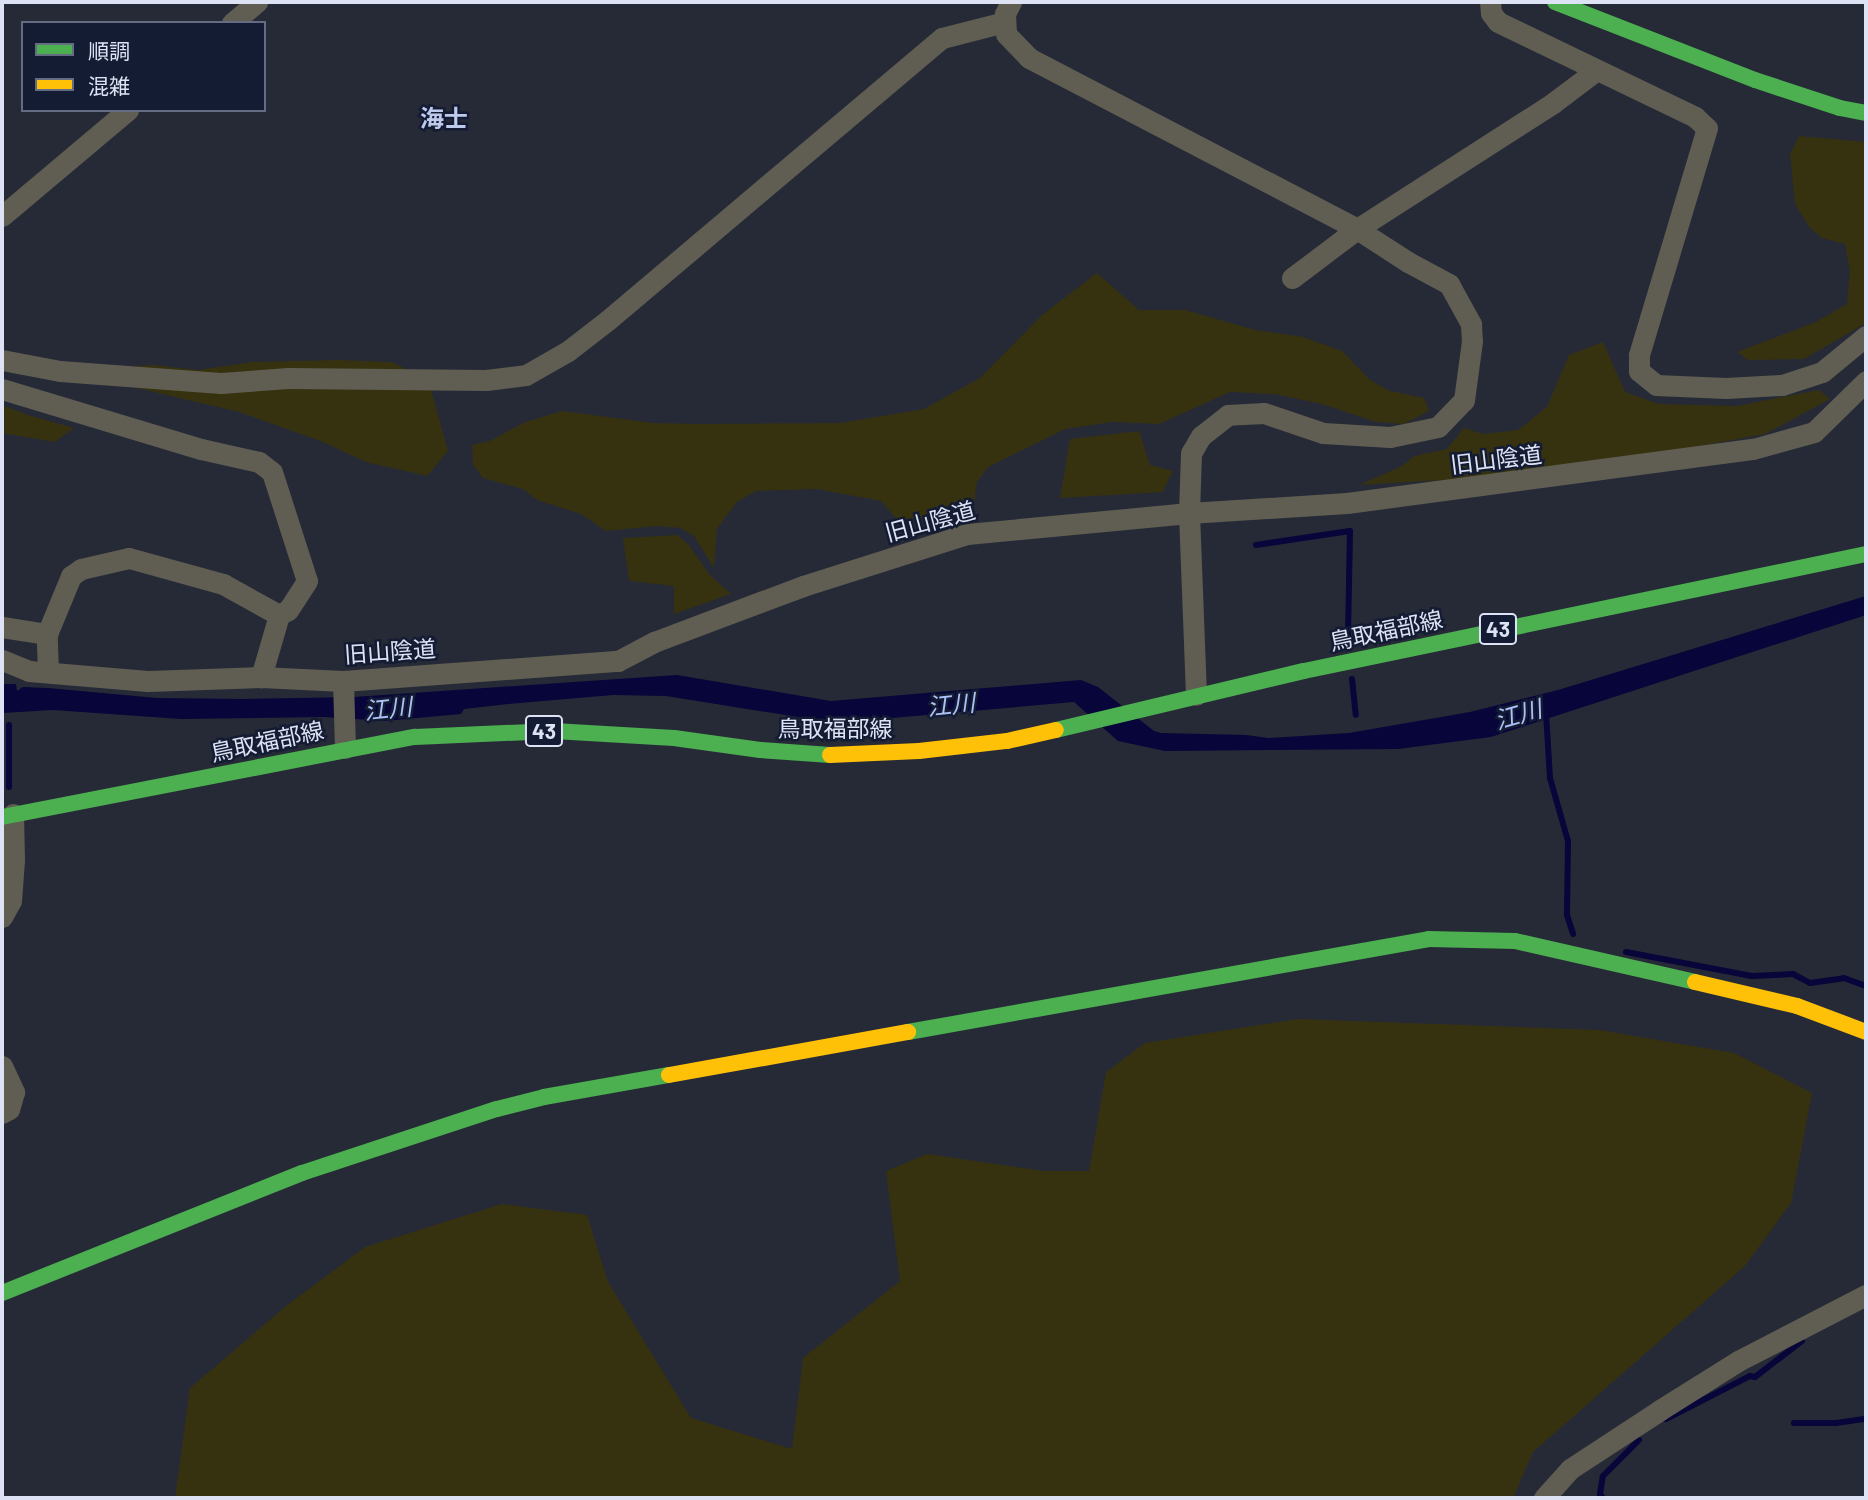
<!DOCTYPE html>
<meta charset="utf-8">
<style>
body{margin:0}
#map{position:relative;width:1868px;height:1500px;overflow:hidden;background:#262a37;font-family:Barlow,"Noto Sans JP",sans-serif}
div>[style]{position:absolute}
.green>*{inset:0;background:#363210}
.water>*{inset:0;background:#070539}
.stream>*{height:6px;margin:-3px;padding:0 3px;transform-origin:3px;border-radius:3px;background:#070539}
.street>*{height:21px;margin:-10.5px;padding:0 10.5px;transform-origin:10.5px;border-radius:10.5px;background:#605e52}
.fast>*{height:16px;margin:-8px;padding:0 8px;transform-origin:8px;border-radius:8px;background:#4caf50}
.slow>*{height:16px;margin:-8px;padding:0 8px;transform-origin:8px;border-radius:8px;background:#ffc107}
span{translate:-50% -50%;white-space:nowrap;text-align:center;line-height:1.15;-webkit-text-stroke:5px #141c34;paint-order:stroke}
.shield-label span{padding:2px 5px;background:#141c34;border:2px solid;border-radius:5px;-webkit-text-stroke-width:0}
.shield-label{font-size:21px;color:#dde3f4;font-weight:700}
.street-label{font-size:23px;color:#dde3f4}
.neighbourhood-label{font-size:24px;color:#becaeb;font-weight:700}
.water-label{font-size:24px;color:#adc1f7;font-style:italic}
.frame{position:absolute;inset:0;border:4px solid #dde3f4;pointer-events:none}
.legend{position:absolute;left:21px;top:21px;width:245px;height:91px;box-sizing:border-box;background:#141c34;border:2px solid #646c81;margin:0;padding:9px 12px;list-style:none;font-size:21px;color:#dde3f4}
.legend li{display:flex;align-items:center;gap:14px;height:35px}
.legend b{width:35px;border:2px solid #646c81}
</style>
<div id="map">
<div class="green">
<i style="clip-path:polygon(1799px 136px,1866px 142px,1866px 323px,1804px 359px,1748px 360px,1737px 352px,1816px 322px,1847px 304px,1850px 272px,1845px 244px,1822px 238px,1809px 227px,1795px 204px,1790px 154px)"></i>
<i style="clip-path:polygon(1097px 273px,1139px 310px,1185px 310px,1255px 330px,1303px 337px,1342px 351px,1370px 380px,1390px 391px,1424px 398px,1429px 411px,1404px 424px,1376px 422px,1322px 404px,1274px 394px,1230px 392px,1159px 424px,1112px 422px,1065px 429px,988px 467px,977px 482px,972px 514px,940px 519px,897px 519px,881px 501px,817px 489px,756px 491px,737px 502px,717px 529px,714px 568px,694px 536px,680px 528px,657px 526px,606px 531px,581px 514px,537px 500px,523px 489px,483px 478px,473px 465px,472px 445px,490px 441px,523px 423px,562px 411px,653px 423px,700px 424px,840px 423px,924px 409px,980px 378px,1042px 315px)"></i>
<i style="clip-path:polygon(1603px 342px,1625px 392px,1659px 404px,1737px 406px,1819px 390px,1830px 399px,1765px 434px,1646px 456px,1494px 477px,1359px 485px,1400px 467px,1415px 456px,1447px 449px,1464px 428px,1483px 434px,1518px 430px,1547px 407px,1569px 355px)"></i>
<i style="clip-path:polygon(339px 360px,391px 362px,428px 379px,448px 451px,427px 476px,366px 462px,323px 442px,239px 412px,120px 384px,104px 368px,154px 365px,198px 370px,252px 362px)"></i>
<i style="clip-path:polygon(2px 405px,28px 415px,74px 428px,55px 442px,2px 433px)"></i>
<i style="clip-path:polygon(1139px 431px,1150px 465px,1173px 471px,1163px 492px,1060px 498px,1070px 439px)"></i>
<i style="clip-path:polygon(677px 535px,688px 544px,710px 575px,731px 594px,674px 614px,674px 586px,629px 581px,623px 538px)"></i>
<i style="clip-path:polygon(1298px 1019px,1599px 1030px,1734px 1053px,1812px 1093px,1791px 1203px,1745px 1266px,1533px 1452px,1513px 1498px,175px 1498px,190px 1388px,286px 1306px,365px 1247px,502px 1204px,587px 1215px,608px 1282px,691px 1418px,792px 1449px,803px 1358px,900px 1281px,886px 1171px,927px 1154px,1044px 1171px,1089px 1171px,1106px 1072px,1145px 1043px)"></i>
</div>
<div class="water">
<i style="clip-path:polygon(1866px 596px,1866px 615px,1491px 737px,1398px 749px,1165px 751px,1118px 741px,1074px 702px,835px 723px,666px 696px,613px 695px,508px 704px,464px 709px,461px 714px,384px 721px,324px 717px,181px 719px,53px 710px,2px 713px,2px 684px,16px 684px,17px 691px,23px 687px,48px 688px,157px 698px,241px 699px,354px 697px,677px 675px,831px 701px,1081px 680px,1098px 687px,1154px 731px,1161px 733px,1246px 735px,1268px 738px,1349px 733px,1470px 712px,1558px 690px)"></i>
</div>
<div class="stream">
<i style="left:1256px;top:545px;width:95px;rotate:-8.5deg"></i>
<i style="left:1350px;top:531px;width:108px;rotate:91.1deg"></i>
<i style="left:1352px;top:679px;width:36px;rotate:84deg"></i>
<i style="left:1546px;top:713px;width:65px;rotate:86.5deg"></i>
<i style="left:1550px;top:778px;width:66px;rotate:74.1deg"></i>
<i style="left:1568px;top:841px;width:74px;rotate:90.8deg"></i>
<i style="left:1567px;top:915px;width:20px;rotate:72deg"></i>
<i style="left:9px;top:725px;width:62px;rotate:90deg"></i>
<i style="left:1626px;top:952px;width:128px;rotate:10.8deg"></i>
<i style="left:1752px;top:976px;width:41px;rotate:-2.8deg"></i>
<i style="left:1793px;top:974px;width:19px;rotate:28deg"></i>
<i style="left:1810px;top:983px;width:34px;rotate:-8deg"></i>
<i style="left:1844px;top:978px;width:23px;rotate:20deg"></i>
<i style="left:1666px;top:1419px;width:94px;rotate:-27.1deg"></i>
<i style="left:1750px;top:1376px;width:5px;rotate:11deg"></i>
<i style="left:1755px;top:1377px;width:59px;rotate:-37.5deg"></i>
<i style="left:1794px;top:1423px;width:42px"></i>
<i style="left:1836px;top:1423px;width:30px;rotate:-8deg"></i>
<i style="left:1603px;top:1498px;width:5px;rotate:-127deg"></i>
<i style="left:1600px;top:1494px;width:18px;rotate:-81deg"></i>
<i style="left:1603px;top:1476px;width:51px;rotate:-45deg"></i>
</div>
<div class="street">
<i style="left:1011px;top:2px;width:13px;rotate:117deg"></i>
<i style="left:1005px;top:14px;width:20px;rotate:87deg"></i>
<i style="left:1006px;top:34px;width:33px;rotate:46deg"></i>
<i style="left:1029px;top:58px;width:370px;rotate:27.5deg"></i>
<i style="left:1357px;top:229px;width:61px;rotate:32.9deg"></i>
<i style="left:1408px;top:262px;width:47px;rotate:28.2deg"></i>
<i style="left:1449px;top:284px;width:46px;rotate:61.2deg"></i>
<i style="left:1471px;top:324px;width:17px;rotate:87deg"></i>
<i style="left:1472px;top:341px;width:60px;rotate:97.7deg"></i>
<i style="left:1464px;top:400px;width:37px;rotate:134deg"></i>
<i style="left:1438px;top:427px;width:49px;rotate:168.2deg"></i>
<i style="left:1390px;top:437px;width:67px;rotate:-176.6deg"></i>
<i style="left:1323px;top:433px;width:62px;rotate:-161.3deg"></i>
<i style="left:1264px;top:413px;width:36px;rotate:177deg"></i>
<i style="left:1228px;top:415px;width:34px;rotate:142deg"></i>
<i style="left:1201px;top:436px;width:20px;rotate:120deg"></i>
<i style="left:1191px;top:453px;width:60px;rotate:91.9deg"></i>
<i style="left:1189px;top:513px;width:182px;rotate:87.8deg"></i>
<i style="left:1490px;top:2px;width:11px;rotate:85deg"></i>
<i style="left:1491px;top:13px;width:11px;rotate:52deg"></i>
<i style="left:1498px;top:22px;width:219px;rotate:25.7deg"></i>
<i style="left:1695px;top:117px;width:16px;rotate:43deg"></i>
<i style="left:1707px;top:128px;width:237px;rotate:106.7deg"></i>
<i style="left:1639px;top:355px;width:16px;rotate:90deg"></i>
<i style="left:1639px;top:371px;width:22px;rotate:39deg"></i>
<i style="left:1656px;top:385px;width:70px;rotate:2.5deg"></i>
<i style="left:1726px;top:388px;width:56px;rotate:-3.1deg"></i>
<i style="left:1782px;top:385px;width:42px;rotate:-18deg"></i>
<i style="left:1822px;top:372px;width:57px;rotate:-39.3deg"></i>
<i style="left:232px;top:23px;width:33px;rotate:-40deg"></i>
<i style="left:2px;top:216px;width:165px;rotate:-40.1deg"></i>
<i style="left:1292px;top:278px;width:81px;rotate:-37deg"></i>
<i style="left:1357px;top:229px;width:233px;rotate:-32.7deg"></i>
<i style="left:1553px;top:103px;width:55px;rotate:-36.9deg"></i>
<i style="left:2px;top:360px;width:59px;rotate:10.7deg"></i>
<i style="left:60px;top:371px;width:161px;rotate:4.3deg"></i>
<i style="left:221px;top:383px;width:67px;rotate:-4.3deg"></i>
<i style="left:288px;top:378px;width:198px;rotate:0.6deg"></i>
<i style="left:486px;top:380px;width:40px;rotate:-7.1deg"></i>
<i style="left:526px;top:375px;width:48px;rotate:-29.7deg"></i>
<i style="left:568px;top:351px;width:51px;rotate:-37.8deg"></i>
<i style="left:608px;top:320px;width:437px;rotate:-40.2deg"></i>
<i style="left:942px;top:38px;width:65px;rotate:-14.3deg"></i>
<i style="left:2px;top:389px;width:208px;rotate:16.8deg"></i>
<i style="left:201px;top:449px;width:59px;rotate:12.6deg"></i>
<i style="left:259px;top:462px;width:16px;rotate:38deg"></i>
<i style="left:272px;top:472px;width:114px;rotate:72.2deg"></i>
<i style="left:307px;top:581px;width:35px;rotate:123deg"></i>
<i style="left:288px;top:610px;width:10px;rotate:151deg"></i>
<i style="left:279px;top:615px;width:65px;rotate:106.2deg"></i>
<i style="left:2px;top:627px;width:46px;rotate:8.8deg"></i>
<i style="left:2px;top:660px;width:29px;rotate:22deg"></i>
<i style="left:29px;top:671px;width:119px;rotate:4.8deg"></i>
<i style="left:148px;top:681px;width:113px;rotate:-2deg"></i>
<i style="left:261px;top:677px;width:82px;rotate:2.8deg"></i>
<i style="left:343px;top:681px;width:276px;rotate:-4.2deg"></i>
<i style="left:618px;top:661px;width:41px;rotate:-27.8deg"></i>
<i style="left:654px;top:642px;width:159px;rotate:-20.6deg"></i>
<i style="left:803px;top:586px;width:172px;rotate:-17.6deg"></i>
<i style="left:967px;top:534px;width:223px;rotate:-5.4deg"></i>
<i style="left:1189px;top:513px;width:158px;rotate:-3.6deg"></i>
<i style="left:1347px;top:503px;width:410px;rotate:-7.6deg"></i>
<i style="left:1753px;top:449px;width:63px;rotate:-15.6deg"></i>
<i style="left:1814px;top:432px;width:73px;rotate:-44.4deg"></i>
<i style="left:48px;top:672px;width:38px;rotate:-92deg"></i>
<i style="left:47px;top:634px;width:63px;rotate:-67.5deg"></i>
<i style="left:71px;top:576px;width:12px;rotate:-35deg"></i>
<i style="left:81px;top:569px;width:49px;rotate:-12.9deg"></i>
<i style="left:129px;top:558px;width:98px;rotate:15.5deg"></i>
<i style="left:223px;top:584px;width:64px;rotate:29deg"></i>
<i style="left:343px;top:681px;width:67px;rotate:88.3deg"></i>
<i style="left:2px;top:917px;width:18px;rotate:-61deg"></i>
<i style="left:11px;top:901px;width:41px;rotate:-85.8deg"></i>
<i style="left:14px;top:860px;width:46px;rotate:-91.2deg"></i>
<i style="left:2px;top:1066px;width:29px;rotate:65deg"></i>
<i style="left:14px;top:1092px;width:18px;rotate:106deg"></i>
<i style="left:9px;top:1109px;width:8px;rotate:150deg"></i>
<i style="left:1544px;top:1498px;width:39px;rotate:-48deg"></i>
<i style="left:1570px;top:1469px;width:108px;rotate:-33.2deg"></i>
<i style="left:1660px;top:1410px;width:92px;rotate:-32.1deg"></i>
<i style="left:1738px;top:1361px;width:144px;rotate:-27.3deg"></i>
</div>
<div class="fast">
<i style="left:1555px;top:2px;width:215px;rotate:21.3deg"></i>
<i style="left:1755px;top:80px;width:89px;rotate:18.2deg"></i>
<i style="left:1840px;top:108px;width:26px;rotate:11deg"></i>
<i style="left:1056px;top:730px;width:255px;rotate:-13.4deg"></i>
<i style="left:1304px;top:671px;width:574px;rotate:-11.76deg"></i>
<i style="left:2px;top:817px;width:421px;rotate:-11deg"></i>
<i style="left:415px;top:737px;width:139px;rotate:-2.5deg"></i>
<i style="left:554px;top:731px;width:120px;rotate:3.3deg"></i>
<i style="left:674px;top:738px;width:87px;rotate:7.9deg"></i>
<i style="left:760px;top:750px;width:70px;rotate:4.1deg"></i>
<i style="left:908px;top:1032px;width:529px;rotate:-10.12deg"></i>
<i style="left:1429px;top:939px;width:86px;rotate:1.3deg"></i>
<i style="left:1515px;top:941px;width:185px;rotate:12.8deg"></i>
<i style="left:2px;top:1293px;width:323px;rotate:-21.8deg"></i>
<i style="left:302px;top:1173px;width:205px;rotate:-18.2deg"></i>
<i style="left:497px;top:1109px;width:49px;rotate:-14.3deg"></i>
<i style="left:544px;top:1097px;width:127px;rotate:-10deg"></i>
</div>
<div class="slow">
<i style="left:830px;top:755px;width:89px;rotate:-2.6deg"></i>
<i style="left:919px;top:751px;width:89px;rotate:-6.5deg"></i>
<i style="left:1007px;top:741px;width:50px;rotate:-12.7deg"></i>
<i style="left:1695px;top:982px;width:105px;rotate:13.2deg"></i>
<i style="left:1797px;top:1006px;width:74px;rotate:20.6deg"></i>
<i style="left:669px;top:1075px;width:243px;rotate:-10.2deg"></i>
</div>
<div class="shield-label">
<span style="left:1498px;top:629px">43</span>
<span style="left:544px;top:731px">43</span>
</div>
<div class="street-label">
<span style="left:1496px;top:459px;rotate:-7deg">旧山陰道</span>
<span style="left:930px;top:521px;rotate:-15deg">旧山陰道</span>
<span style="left:1386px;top:630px;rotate:-12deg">鳥取福部線</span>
<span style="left:390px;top:651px;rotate:-4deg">旧山陰道</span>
<span style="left:835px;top:728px">鳥取福部線</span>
<span style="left:267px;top:741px;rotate:-12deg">鳥取福部線</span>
</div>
<div class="neighbourhood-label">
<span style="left:444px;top:118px">海士</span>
</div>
<div class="water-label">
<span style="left:951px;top:704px;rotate:-6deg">江川</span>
<span style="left:388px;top:708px;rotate:-6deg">江川</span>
<span style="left:1518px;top:714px;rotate:-16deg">江川</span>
</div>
<div class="frame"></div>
<ul class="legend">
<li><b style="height:9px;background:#4caf50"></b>順調</li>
<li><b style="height:9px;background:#ffc107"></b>混雑</li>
</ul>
</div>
